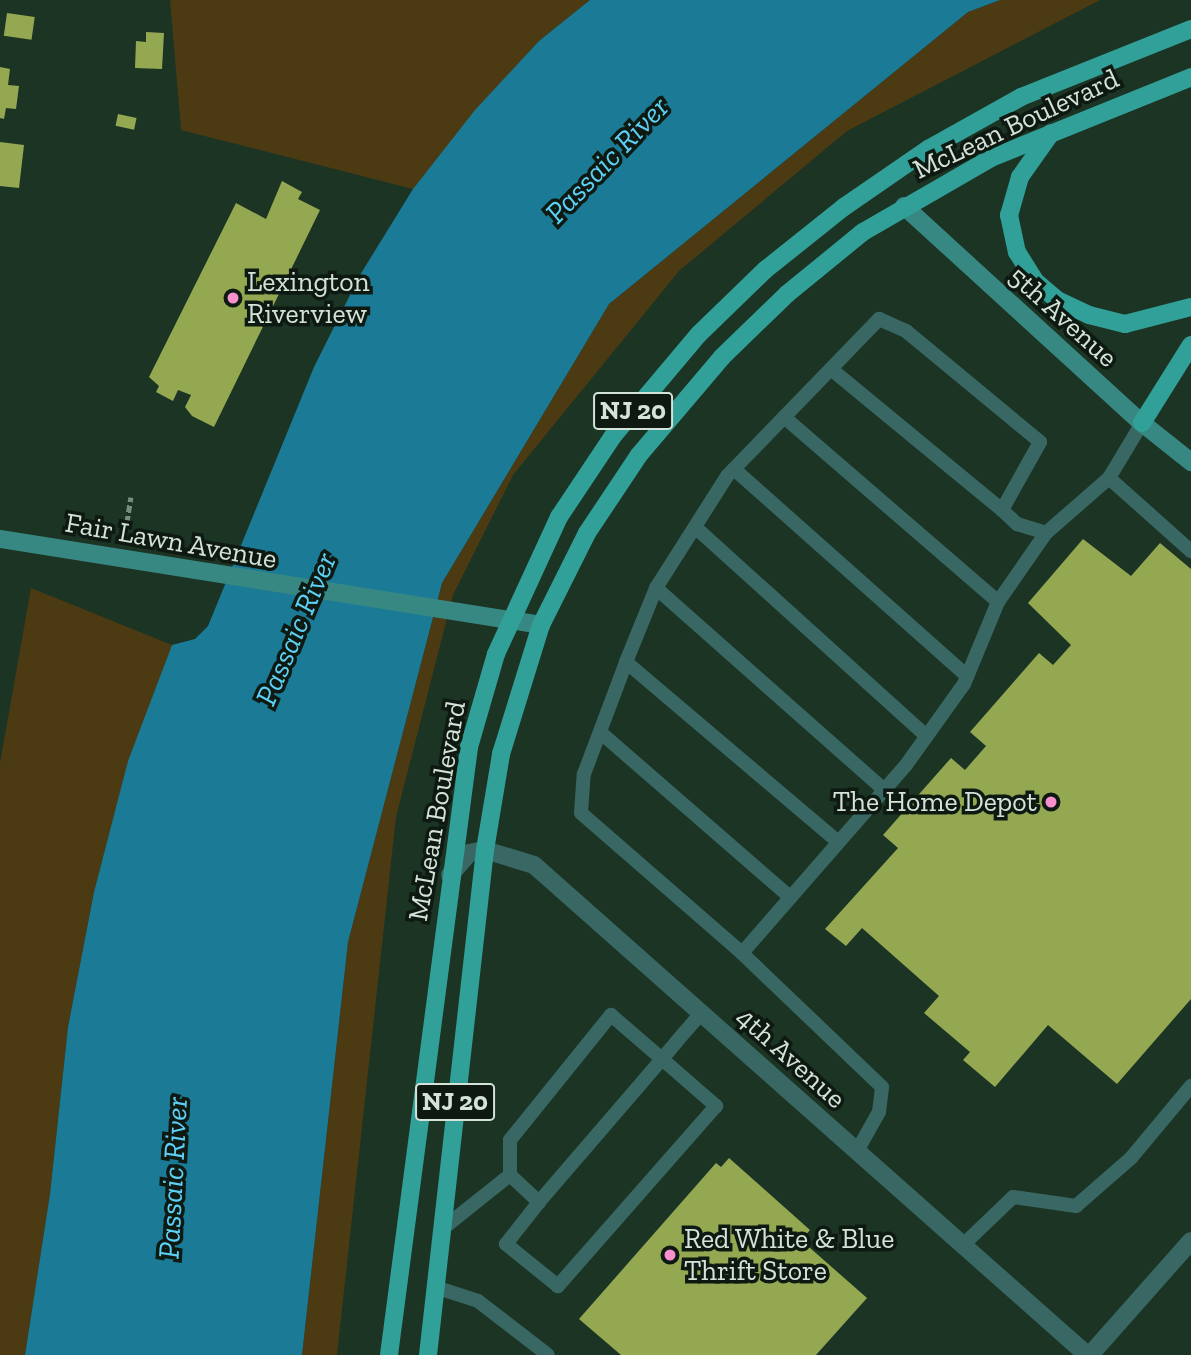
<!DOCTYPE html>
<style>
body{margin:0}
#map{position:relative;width:1191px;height:1355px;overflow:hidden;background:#1c3424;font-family:"Zilla Slab",serif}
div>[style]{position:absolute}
.green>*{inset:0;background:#4b3a12}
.water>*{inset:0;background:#1b7a95}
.building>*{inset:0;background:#94a852;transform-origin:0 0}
.path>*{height:4.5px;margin-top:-2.25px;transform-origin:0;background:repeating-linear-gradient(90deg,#798d7f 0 7px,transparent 0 10.5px)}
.service>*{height:14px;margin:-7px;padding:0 7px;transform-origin:7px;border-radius:7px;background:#396864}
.minor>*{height:18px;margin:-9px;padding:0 9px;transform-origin:9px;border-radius:9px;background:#396864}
.secondary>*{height:18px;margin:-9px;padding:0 9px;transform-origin:9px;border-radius:9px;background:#378882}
.primary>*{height:18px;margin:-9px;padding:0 9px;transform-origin:9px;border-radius:9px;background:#31a099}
.dots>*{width:19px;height:19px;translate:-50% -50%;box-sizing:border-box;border:4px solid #0e1912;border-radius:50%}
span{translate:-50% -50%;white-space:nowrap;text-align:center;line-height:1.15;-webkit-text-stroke:7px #0e1912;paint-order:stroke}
.shield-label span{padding:2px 5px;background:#0e1912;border:2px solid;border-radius:5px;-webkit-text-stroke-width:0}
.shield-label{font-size:26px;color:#d4e3d8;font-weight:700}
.street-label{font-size:28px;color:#d4e3d8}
.poi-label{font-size:28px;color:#d4e3d8}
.left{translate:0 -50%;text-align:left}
.right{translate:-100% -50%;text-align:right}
.water-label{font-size:30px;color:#5cd0f5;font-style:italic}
</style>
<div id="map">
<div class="green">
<i style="clip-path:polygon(170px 0,590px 0,539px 41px,475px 111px,413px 189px,181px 130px)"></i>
<i style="clip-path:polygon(1000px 0,1100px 0,847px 131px,679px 271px,513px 475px,453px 595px,396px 817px,337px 1355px,302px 1355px,348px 942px,442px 583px,609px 304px,968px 12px)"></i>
<i style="clip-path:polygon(31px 588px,172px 645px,128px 762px,94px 892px,68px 1027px,50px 1194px,25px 1355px,0 1355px,0 763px)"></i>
</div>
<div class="water">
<i style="clip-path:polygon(590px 0,1000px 0,968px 12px,609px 304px,442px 583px,348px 942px,302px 1355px,25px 1355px,50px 1194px,68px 1027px,94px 892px,128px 761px,172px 645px,195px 639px,208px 626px,314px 367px,360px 275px,413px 189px,475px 110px,539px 41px)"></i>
</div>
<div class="building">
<i style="left:7px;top:13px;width:28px;height:23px;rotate:8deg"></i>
<i style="clip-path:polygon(146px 32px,164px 33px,162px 69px,135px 68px,136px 41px,146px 42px)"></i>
<i style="clip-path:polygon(0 67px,10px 69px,8px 85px,19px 86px,16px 109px,6px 108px,4px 119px,0 118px)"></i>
<i style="left:118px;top:114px;width:19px;height:12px;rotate:12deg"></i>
<i style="clip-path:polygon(0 142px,24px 145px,19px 188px,0 186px)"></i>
<i style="clip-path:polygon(282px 181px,302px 192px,298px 199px,320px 210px,214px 427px,192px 416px,185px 407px,191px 395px,178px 390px,173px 401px,156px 392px,159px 386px,149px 377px,236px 203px,266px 219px)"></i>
<i style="clip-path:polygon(1083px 539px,1131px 576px,1160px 543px,1191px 569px,1191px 999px,1117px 1084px,1048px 1025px,995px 1087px,963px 1060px,970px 1052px,924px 1013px,939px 996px,862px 928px,846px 946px,825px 929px,898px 848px,883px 835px,951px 758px,965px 770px,986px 746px,970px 732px,1039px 653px,1053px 665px,1071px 645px,1028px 603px)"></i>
<i style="clip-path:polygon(729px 1158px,810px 1230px,801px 1240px,867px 1298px,816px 1355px,621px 1355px,579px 1319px,716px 1163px,721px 1167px)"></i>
</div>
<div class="path">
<i style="left:125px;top:533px;width:36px;rotate:-81deg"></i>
</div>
<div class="service">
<i style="left:831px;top:369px;width:222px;rotate:39.5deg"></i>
<i style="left:784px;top:417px;width:283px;rotate:40.8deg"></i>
<i style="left:734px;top:469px;width:312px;rotate:41.6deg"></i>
<i style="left:1109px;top:478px;width:110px;rotate:41.7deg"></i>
<i style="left:695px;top:527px;width:312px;rotate:42.1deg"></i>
<i style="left:656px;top:588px;width:303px;rotate:41.5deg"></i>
<i style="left:626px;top:662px;width:277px;rotate:40.3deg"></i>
<i style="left:600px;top:732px;width:252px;rotate:41deg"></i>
<i style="left:742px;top:953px;width:249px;rotate:-48.9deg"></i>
<i style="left:906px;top:765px;width:100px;rotate:-54.4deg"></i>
<i style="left:964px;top:684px;width:89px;rotate:-67.5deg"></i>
<i style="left:998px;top:602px;width:84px;rotate:-55.2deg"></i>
<i style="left:857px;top:1151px;width:45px;rotate:-60.6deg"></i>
<i style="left:879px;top:1112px;width:25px;rotate:-83deg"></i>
<i style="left:882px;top:1087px;width:194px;rotate:-136.3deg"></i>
<i style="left:742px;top:953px;width:213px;rotate:-139deg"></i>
<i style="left:581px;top:813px;width:39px;rotate:-86deg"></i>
<i style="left:584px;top:774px;width:120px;rotate:-69.4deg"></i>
<i style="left:626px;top:662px;width:80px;rotate:-67.9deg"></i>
<i style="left:656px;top:588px;width:133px;rotate:-57.6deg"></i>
<i style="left:727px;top:476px;width:219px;rotate:-45.9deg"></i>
<i style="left:879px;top:319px;width:30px;rotate:24deg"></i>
<i style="left:906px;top:331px;width:174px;rotate:39.6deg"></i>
<i style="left:1040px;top:442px;width:78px;rotate:119.2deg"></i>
<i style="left:1002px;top:510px;width:21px;rotate:43deg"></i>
<i style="left:1017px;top:524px;width:30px;rotate:17deg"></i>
<i style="left:1046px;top:533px;width:84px;rotate:-41.1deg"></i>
<i style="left:1109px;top:478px;width:64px;rotate:-59deg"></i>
<i style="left:510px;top:1175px;width:40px;rotate:43deg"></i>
<i style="left:441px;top:1230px;width:88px;rotate:-38.6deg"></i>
<i style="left:510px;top:1175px;width:35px;rotate:-90deg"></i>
<i style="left:510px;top:1140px;width:161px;rotate:-51.1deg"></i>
<i style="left:611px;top:1015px;width:67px;rotate:40.8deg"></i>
<i style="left:662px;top:1059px;width:72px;rotate:41deg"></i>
<i style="left:716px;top:1106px;width:240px;rotate:131.3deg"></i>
<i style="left:558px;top:1286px;width:67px;rotate:-141.1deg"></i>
<i style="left:506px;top:1244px;width:53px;rotate:-51.8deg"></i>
<i style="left:539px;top:1202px;width:189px;rotate:-49.3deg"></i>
<i style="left:662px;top:1059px;width:23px;rotate:-50deg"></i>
<i style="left:677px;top:1041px;width:37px;rotate:-49deg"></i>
<i style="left:963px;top:1245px;width:69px;rotate:-43.8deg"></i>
<i style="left:1013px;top:1197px;width:64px;rotate:8.1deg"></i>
<i style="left:1076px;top:1206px;width:73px;rotate:-41.1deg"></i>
<i style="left:1131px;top:1158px;width:94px;rotate:-50.2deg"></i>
<i style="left:435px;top:1287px;width:45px;rotate:18deg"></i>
<i style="left:478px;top:1301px;width:88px;rotate:37.6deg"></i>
</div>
<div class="minor">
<i style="left:450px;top:875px;width:29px;rotate:-49deg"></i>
<i style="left:469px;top:853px;width:16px;rotate:-11deg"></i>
<i style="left:485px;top:850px;width:51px;rotate:17deg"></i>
<i style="left:534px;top:865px;width:739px;rotate:41.54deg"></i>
<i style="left:1090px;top:1355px;width:152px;rotate:-48.5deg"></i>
</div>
<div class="secondary">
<i style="left:904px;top:206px;width:322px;rotate:42.4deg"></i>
<i style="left:1142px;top:423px;width:63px;rotate:38.5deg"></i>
<i style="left:0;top:539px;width:548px;rotate:9.03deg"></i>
</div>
<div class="primary">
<i style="left:1051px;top:133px;width:54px;rotate:125.2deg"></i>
<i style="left:1020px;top:177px;width:40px;rotate:106deg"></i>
<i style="left:1009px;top:215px;width:38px;rotate:78deg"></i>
<i style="left:1017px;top:252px;width:36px;rotate:58deg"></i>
<i style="left:1036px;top:282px;width:30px;rotate:40deg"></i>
<i style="left:1059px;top:301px;width:33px;rotate:25deg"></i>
<i style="left:1089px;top:315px;width:37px;rotate:14deg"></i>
<i style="left:1125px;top:324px;width:68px;rotate:-14.4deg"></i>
<i style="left:1142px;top:423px;width:92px;rotate:-57.9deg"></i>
<i style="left:389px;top:1355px;width:613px;rotate:-82.5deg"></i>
<i style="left:469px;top:747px;width:97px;rotate:-73.8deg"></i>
<i style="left:496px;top:654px;width:151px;rotate:-65.3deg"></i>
<i style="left:559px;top:517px;width:97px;rotate:-56.3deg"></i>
<i style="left:613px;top:436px;width:133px;rotate:-49.9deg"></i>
<i style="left:699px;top:334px;width:92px;rotate:-44.1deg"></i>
<i style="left:765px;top:270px;width:101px;rotate:-38.6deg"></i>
<i style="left:844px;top:207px;width:102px;rotate:-34.6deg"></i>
<i style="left:928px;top:149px;width:107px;rotate:-29.2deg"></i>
<i style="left:1021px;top:97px;width:183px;rotate:-21.8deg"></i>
<i style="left:428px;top:1355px;width:508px;rotate:-83.56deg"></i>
<i style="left:485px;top:850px;width:97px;rotate:-80.5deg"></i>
<i style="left:501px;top:754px;width:135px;rotate:-72.8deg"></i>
<i style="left:541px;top:625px;width:103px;rotate:-63.4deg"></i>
<i style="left:587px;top:533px;width:94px;rotate:-56.3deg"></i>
<i style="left:639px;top:455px;width:128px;rotate:-49.7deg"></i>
<i style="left:722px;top:357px;width:91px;rotate:-44.1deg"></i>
<i style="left:787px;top:294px;width:98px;rotate:-39.2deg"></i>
<i style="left:863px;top:232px;width:148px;rotate:-30deg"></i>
<i style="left:991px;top:158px;width:216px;rotate:-22deg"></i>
</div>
<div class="dots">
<i style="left:233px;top:298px;background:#f790cd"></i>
<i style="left:1051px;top:802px;background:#f790cd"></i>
<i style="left:670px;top:1255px;background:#f790cd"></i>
</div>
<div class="shield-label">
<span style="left:633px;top:411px">NJ 20</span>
<span style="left:455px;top:1102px">NJ 20</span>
</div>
<div class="street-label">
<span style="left:1016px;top:124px;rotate:-25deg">McLean Boulevard</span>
<span style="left:1063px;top:317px;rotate:42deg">5th Avenue</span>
<span style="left:171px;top:541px;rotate:10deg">Fair Lawn Avenue</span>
<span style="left:437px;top:811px;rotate:-80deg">McLean Boulevard</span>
<span style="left:791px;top:1058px;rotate:42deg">4th Avenue</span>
</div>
<div class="poi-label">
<span class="left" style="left:247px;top:298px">Lexington<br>Riverview</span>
<span class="right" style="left:1037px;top:802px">The Home Depot</span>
<span class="left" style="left:684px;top:1255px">Red White &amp; Blue<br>Thrift Store</span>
</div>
<div class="water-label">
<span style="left:607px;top:160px;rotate:-46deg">Passaic River</span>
<span style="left:296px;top:629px;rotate:-67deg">Passaic River</span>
<span style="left:173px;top:1178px;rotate:-87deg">Passaic River</span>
</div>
</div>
